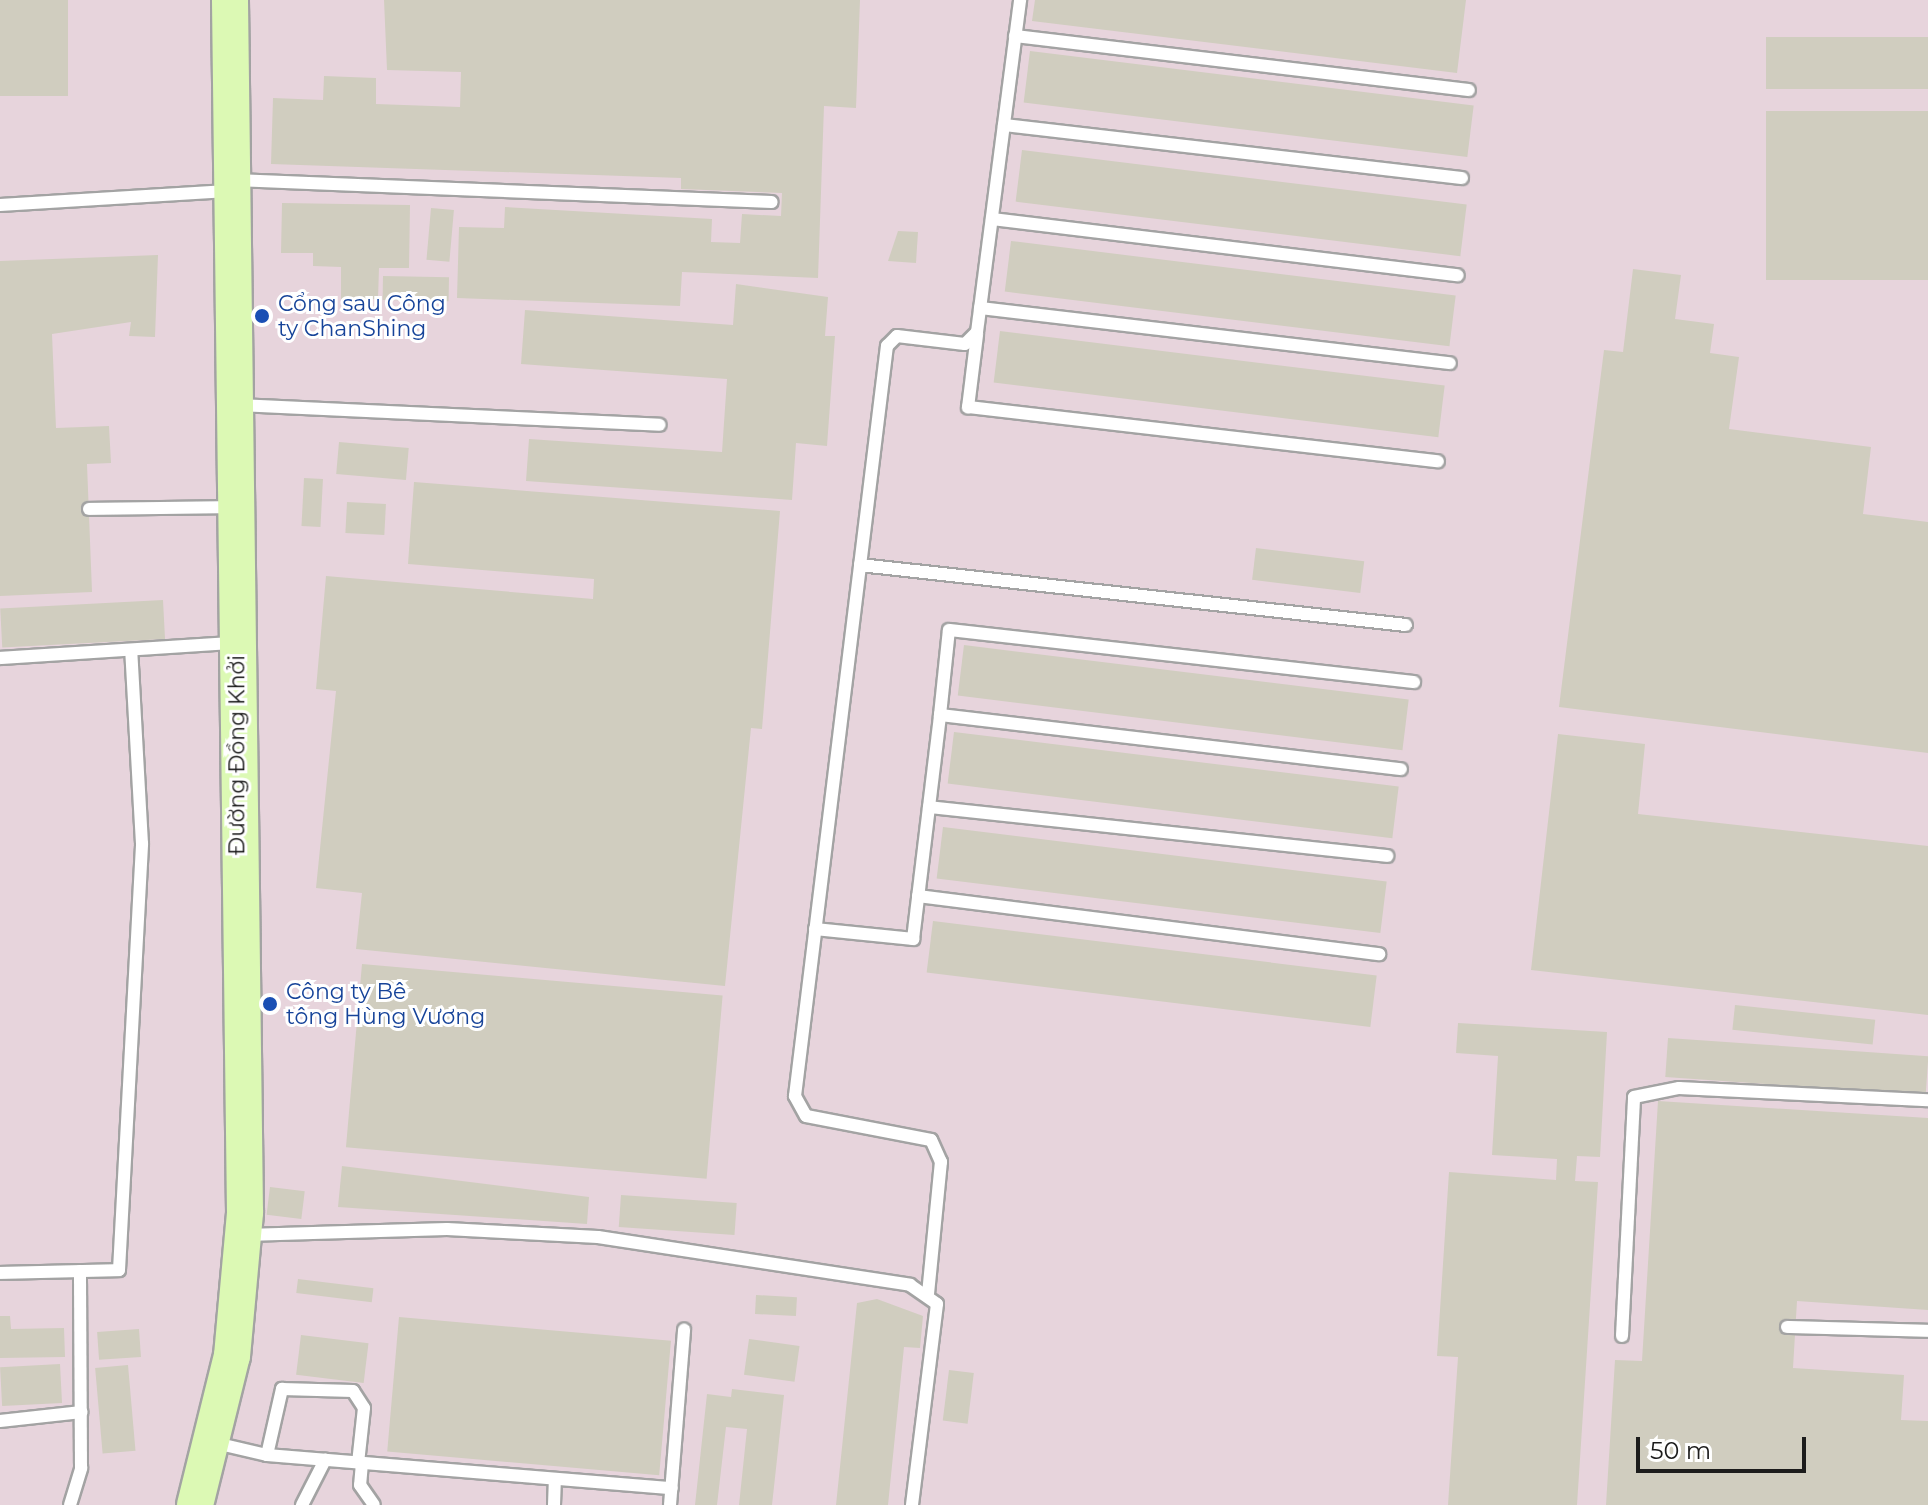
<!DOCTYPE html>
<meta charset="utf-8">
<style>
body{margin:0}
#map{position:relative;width:1928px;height:1505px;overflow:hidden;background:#edeee2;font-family:Montserrat,sans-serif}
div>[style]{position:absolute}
.industrial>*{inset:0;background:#e7d4dc}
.building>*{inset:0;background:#d0cdbf;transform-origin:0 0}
.roads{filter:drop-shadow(2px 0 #a3a3a3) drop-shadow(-2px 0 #a3a3a3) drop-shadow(0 2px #a3a3a3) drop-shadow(0 -2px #a3a3a3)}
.lane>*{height:12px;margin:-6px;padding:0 6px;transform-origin:6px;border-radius:6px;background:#fff}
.secondary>*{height:36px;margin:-18px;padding:0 18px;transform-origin:18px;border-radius:18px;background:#dcf9b4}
.dots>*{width:22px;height:22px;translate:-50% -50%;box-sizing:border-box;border:4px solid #fff;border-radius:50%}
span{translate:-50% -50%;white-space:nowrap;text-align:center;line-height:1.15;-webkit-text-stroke:6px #fff;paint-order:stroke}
.transit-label{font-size:22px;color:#164399}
.left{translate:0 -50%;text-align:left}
.street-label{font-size:22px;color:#1c1c1c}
.scale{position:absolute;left:1636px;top:1437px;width:170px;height:36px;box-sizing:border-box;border:4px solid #1c1c1c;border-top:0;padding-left:10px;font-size:24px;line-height:28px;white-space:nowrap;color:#1c1c1c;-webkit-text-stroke:6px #fff;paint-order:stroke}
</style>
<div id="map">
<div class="industrial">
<i style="clip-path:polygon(0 0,218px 0,232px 1212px,219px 1356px,182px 1505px,0 1505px)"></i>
<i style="clip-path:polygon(243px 0,1928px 0,1928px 1505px,209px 1505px,224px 1445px)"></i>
</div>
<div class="building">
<i style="left:0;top:0;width:68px;height:96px"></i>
<i style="clip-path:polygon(384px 0,860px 0,856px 108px,824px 106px,818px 278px,682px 272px,680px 306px,457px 298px,459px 227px,504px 228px,505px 207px,712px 219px,711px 242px,740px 243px,742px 214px,781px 216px,782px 193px,681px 189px,681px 178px,271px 164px,273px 98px,323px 100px,324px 76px,376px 78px,376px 104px,460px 107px,461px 72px,387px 70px)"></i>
<i style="clip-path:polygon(1035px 0,1466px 0,1457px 73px,1032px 21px)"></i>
<i style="left:1928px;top:37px;width:52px;height:162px;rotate:90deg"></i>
<i style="left:1030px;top:51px;width:447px;height:52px;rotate:7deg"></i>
<i style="left:1928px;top:111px;width:169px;height:162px;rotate:90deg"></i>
<i style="left:1022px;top:150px;width:448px;height:52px;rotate:7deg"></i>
<i style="clip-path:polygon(282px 203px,410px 205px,409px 268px,379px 268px,378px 299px,341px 299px,341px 267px,313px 266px,313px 253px,281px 253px)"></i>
<i style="left:431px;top:208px;width:23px;height:52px;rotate:5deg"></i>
<i style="clip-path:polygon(898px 231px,918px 232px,916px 263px,888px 261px)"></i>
<i style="left:1011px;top:241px;width:448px;height:51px;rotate:7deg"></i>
<i style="clip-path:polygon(158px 255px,155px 337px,129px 336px,131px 322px,52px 334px,56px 428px,109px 426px,111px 463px,87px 464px,92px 592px,0 596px,0 261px)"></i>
<i style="clip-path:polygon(1633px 269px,1681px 275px,1675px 319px,1714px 324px,1710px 353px,1739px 357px,1729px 429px,1871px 447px,1863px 514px,1928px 522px,1928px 753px,1559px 707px,1604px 350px,1623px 352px)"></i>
<i style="left:383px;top:276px;width:66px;height:24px;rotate:1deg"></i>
<i style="clip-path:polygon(736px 284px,828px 297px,825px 336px,835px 336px,827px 446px,796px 443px,792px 500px,526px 481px,529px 439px,722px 452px,727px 379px,521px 364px,525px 310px,733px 325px)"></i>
<i style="left:1000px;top:331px;width:448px;height:52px;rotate:7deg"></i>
<i style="left:339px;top:442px;width:70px;height:32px;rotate:5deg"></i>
<i style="left:304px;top:478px;width:19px;height:48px;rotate:3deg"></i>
<i style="clip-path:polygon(414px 482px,780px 511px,762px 729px,751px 728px,725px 986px,356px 949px,362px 893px,316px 888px,336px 691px,316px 689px,326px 576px,593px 599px,594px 579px,408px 564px)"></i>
<i style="left:347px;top:502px;width:39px;height:31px;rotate:3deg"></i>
<i style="left:1256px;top:548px;width:109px;height:32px;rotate:7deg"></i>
<i style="left:163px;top:600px;width:39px;height:163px;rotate:87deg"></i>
<i style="left:964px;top:645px;width:448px;height:51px;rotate:7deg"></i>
<i style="left:954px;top:732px;width:448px;height:52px;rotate:7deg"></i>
<i style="clip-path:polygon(1558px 734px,1645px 744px,1638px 814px,1928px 846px,1928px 1015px,1531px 970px)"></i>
<i style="left:943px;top:827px;width:447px;height:52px;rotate:7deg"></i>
<i style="left:933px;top:921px;width:447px;height:52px;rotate:7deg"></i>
<i style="left:362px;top:964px;width:362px;height:184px;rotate:5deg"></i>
<i style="left:1735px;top:1005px;width:141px;height:25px;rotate:6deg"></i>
<i style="clip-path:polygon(1458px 1023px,1607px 1032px,1600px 1157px,1577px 1156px,1575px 1181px,1598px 1182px,1577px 1505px,1448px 1505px,1458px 1357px,1437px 1356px,1449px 1172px,1556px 1180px,1557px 1159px,1492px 1155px,1498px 1056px,1456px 1053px)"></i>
<i style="left:1668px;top:1038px;width:261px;height:39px;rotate:4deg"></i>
<i style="clip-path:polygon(1658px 1101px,1928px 1118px,1928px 1310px,1797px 1301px,1793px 1368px,1904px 1375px,1901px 1420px,1928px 1421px,1928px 1505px,1606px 1505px,1615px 1360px,1642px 1361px)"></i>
<i style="clip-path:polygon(342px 1166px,589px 1197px,587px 1224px,338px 1207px)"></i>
<i style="left:270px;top:1187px;width:35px;height:28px;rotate:7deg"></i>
<i style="left:621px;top:1195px;width:116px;height:32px;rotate:4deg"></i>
<i style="left:298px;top:1279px;width:76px;height:14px;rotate:7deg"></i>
<i style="left:756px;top:1295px;width:41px;height:19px;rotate:3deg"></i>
<i style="clip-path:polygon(877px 1299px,923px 1316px,920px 1348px,904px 1347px,888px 1505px,836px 1505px,857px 1303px)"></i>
<i style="clip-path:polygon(0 1316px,10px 1316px,11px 1329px,64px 1328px,65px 1357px,0 1358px)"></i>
<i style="left:399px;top:1317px;width:273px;height:135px;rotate:5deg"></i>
<i style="left:139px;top:1329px;width:28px;height:42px;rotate:86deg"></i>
<i style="left:301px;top:1335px;width:68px;height:40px;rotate:7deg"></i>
<i style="left:749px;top:1339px;width:51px;height:36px;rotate:8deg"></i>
<i style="left:60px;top:1364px;width:39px;height:60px;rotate:87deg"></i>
<i style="left:128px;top:1365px;width:86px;height:33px;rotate:85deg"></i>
<i style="left:949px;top:1370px;width:25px;height:51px;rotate:7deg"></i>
<i style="clip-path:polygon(732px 1389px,784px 1395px,772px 1505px,739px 1505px,747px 1429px,726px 1427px,717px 1505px,695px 1505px,707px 1394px,731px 1397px)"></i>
</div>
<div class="roads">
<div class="lane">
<i style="left:1015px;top:36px;width:457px;rotate:6.8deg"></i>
<i style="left:1004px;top:125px;width:461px;rotate:6.6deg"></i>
<i style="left:235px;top:180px;width:537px;rotate:2.35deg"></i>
<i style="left:0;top:205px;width:228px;rotate:-3.5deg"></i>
<i style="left:992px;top:219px;width:469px;rotate:6.9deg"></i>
<i style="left:980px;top:308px;width:473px;rotate:6.7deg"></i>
<i style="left:977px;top:335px;width:73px;rotate:97.1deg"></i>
<i style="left:968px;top:407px;width:473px;rotate:6.6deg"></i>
<i style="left:239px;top:405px;width:421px;rotate:2.7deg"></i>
<i style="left:89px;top:509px;width:143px;rotate:-0.8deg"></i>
<i style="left:860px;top:565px;width:549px;rotate:6.27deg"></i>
<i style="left:0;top:658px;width:233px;rotate:-3.7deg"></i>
<i style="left:940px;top:715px;width:85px;rotate:-84deg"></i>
<i style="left:949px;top:630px;width:468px;rotate:6.4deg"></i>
<i style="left:929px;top:807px;width:461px;rotate:6.1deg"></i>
<i style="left:918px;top:896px;width:465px;rotate:7.2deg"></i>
<i style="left:815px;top:929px;width:99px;rotate:5.8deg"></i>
<i style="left:913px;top:939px;width:226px;rotate:-83.1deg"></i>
<i style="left:940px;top:715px;width:464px;rotate:6.7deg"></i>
<i style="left:246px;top:1235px;width:201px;rotate:-1.7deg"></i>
<i style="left:447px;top:1229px;width:151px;rotate:3deg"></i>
<i style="left:598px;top:1237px;width:316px;rotate:8.7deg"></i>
<i style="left:910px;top:1285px;width:33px;rotate:35deg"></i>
<i style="left:937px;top:1304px;width:203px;rotate:97.1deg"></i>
<i style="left:0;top:1273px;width:119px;rotate:-1.4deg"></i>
<i style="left:119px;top:1270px;width:427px;rotate:-86.9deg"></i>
<i style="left:142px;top:844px;width:194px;rotate:-93.2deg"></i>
<i style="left:928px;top:1294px;width:133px;rotate:-84.4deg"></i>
<i style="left:941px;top:1162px;width:24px;rotate:-114deg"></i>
<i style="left:931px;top:1140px;width:127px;rotate:-169.1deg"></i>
<i style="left:806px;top:1116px;width:23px;rotate:-119deg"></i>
<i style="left:795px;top:1096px;width:756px;rotate:-83.01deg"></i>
<i style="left:887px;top:346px;width:14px;rotate:-45deg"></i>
<i style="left:897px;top:336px;width:68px;rotate:6.7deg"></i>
<i style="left:965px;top:344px;width:17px;rotate:-45deg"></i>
<i style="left:977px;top:332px;width:335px;rotate:-82.6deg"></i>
<i style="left:1787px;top:1327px;width:141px;rotate:1.6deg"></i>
<i style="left:1622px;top:1336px;width:239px;rotate:-87.1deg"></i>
<i style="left:1634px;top:1097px;width:46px;rotate:-11.3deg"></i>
<i style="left:1679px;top:1088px;width:249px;rotate:2.8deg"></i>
<i style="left:0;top:1421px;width:82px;rotate:-6.3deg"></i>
<i style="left:224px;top:1445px;width:44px;rotate:13.1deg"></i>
<i style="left:267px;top:1455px;width:406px;rotate:4.7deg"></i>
<i style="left:267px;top:1455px;width:68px;rotate:-77.2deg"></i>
<i style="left:282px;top:1389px;width:71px;rotate:1.6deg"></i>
<i style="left:353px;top:1391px;width:20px;rotate:57deg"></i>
<i style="left:364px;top:1408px;width:55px;rotate:96.2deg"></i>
<i style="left:362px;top:1463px;width:22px;rotate:95deg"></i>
<i style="left:360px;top:1485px;width:24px;rotate:55deg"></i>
<i style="left:70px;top:1505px;width:39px;rotate:-73deg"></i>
<i style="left:81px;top:1468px;width:197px;rotate:-90.3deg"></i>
<i style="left:302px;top:1505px;width:51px;rotate:-62.9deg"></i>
<i style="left:554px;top:1505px;width:24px;rotate:-88deg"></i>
<i style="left:670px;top:1505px;width:176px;rotate:-85.4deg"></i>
</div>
<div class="secondary">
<i style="left:195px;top:1505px;width:154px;rotate:-76.1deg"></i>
<i style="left:232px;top:1356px;width:145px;rotate:-84.8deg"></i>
<i style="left:245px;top:1212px;width:1212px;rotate:-90.71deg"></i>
</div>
</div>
<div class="dots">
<i style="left:262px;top:316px;background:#1a4fb4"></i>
<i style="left:270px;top:1004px;background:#1a4fb4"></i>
</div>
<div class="transit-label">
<span class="left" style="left:278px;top:316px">Cổng sau Công<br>ty ChanShing</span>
<span class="left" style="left:286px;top:1004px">Công ty Bê<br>tông Hùng Vương</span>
</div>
<div class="street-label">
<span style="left:237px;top:755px;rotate:-90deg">Đường Đồng Khởi</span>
</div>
<div class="scale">50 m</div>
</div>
